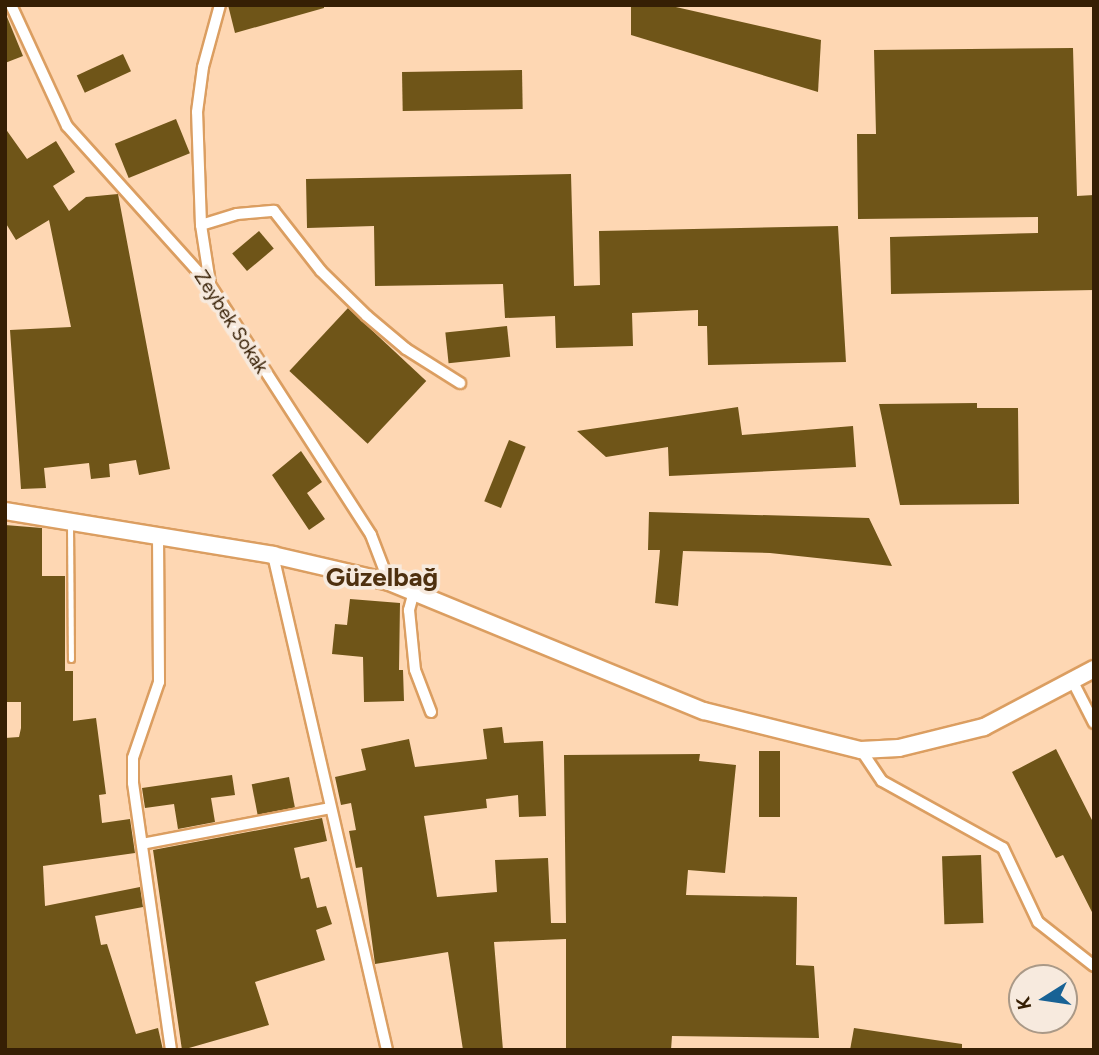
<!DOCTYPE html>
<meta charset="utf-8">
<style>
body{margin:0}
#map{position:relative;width:1099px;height:1055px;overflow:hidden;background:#fed7b3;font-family:Figtree,sans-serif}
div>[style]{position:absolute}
.building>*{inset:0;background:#6f5518;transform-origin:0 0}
.roads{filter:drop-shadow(2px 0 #db9e61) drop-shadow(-2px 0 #db9e61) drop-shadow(0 2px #db9e61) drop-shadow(0 -2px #db9e61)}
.lane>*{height:5px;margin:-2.5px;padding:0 2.5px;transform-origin:2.5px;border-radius:2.5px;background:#fff}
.street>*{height:10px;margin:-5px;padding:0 5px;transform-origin:5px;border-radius:5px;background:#fff}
.secondary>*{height:16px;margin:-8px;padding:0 8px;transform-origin:8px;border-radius:8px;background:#fff}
span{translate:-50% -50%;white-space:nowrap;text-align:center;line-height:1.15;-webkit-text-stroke:7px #f7eade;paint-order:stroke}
.street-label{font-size:19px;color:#361f04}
.district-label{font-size:26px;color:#4e300f;font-weight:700}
.frame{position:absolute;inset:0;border:7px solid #361f04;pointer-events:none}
.north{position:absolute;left:1008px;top:964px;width:70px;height:70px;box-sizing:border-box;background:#f7eade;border:2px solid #aa9987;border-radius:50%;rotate:258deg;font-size:19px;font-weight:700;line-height:28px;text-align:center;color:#361f04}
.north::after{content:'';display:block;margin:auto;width:24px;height:32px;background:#186295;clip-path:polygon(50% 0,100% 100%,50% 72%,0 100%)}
</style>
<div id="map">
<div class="building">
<i style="clip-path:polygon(228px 5px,324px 5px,324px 8px,235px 33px)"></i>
<i style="clip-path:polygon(631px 5px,667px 5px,821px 40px,818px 92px,631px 35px)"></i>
<i style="clip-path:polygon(5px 12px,23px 56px,5px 63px)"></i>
<i style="clip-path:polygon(1073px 48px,1077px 196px,1094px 195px,1094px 290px,891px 294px,890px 237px,1038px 233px,1038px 217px,858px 219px,857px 134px,876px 134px,874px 50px)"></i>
<i style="left:123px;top:54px;width:19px;height:51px;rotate:65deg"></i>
<i style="left:522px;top:70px;width:39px;height:120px;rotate:89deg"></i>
<i style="left:176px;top:119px;width:37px;height:66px;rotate:68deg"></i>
<i style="clip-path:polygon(5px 128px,27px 159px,56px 141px,75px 172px,53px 186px,69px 211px,86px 197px,118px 194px,170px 469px,139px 475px,136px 460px,109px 464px,110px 477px,91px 479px,89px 463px,44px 468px,46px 488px,21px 489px,10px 330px,71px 327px,49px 220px,16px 240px,5px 222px)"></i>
<i style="clip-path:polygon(571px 174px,574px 286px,600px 285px,599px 231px,838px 226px,846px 362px,708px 365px,707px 326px,698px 326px,698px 310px,632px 313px,633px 346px,556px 348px,555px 316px,505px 318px,503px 284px,375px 286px,374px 226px,307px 228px,306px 179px)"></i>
<i style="left:259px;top:231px;width:23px;height:35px;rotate:50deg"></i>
<i style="left:348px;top:308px;width:107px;height:86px;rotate:43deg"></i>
<i style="left:507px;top:326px;width:31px;height:62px;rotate:84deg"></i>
<i style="clip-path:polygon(977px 403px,977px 408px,1018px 408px,1019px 504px,900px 505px,879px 404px)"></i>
<i style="clip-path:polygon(738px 407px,742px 435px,853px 426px,856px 467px,669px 476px,668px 447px,606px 457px,577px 431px)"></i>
<i style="left:509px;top:440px;width:18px;height:66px;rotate:22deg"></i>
<i style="clip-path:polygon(301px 451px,322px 482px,307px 493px,325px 519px,309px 530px,272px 475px)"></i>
<i style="clip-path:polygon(649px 512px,869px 518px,892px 566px,770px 553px,683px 551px,678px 606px,655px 603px,660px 550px,648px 550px)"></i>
<i style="clip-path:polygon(5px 525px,42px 528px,42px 576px,65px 576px,65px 671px,73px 671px,73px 721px,96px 718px,106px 794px,99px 795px,102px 823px,130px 819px,135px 853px,43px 866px,45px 906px,140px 887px,143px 907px,95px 916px,101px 945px,107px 944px,136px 1034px,158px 1028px,163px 1050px,5px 1050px,5px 738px,19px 737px,21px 728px,21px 702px,5px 702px)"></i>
<i style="clip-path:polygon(350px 599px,400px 603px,399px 670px,403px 670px,404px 701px,364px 702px,363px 657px,332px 654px,335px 624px,347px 625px)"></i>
<i style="clip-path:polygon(502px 727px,504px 743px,543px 741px,546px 816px,519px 817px,518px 795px,486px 799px,487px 808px,424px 816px,437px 897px,497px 892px,495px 860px,548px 858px,551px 923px,566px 923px,564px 755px,700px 754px,699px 761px,736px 765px,725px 873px,688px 870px,686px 895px,797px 897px,796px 965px,814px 966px,819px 1038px,672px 1036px,671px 1050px,566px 1050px,566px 939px,494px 942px,503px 1050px,463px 1050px,448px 952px,375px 964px,362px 867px,356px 868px,349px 831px,356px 830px,351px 803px,341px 805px,335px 777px,366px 770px,361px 749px,409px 739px,415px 767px,487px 759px,483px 729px)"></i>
<i style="clip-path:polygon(1056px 749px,1094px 824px,1094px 916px,1063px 855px,1056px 858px,1012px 772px)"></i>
<i style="left:780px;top:751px;width:66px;height:21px;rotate:90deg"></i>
<i style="clip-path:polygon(232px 775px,235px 795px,211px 798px,215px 822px,178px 829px,174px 804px,145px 808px,142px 788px)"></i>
<i style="left:289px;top:777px;width:31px;height:38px;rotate:79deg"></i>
<i style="clip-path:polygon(322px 818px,327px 841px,294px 848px,301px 879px,309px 877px,317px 908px,326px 906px,332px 924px,316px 930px,325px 960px,255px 982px,269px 1025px,182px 1050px,153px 850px)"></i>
<i style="left:981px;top:855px;width:68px;height:39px;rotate:88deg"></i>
<i style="clip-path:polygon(854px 1028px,962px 1044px,962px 1050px,850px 1050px)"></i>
</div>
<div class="roads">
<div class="lane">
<i style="left:70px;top:523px;width:136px;rotate:89.6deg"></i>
</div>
<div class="street">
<i style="left:11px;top:5px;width:133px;rotate:65.2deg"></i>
<i style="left:67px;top:126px;width:214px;rotate:48deg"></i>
<i style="left:210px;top:285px;width:297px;rotate:57.2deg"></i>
<i style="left:371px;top:535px;width:50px;rotate:69deg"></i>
<i style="left:201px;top:225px;width:38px;rotate:-17deg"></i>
<i style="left:237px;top:214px;width:37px;rotate:-5deg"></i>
<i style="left:274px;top:211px;width:76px;rotate:51.9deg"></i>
<i style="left:321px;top:271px;width:64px;rotate:44.4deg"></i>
<i style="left:367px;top:316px;width:51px;rotate:40.2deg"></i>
<i style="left:406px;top:349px;width:64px;rotate:32.2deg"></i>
<i style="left:210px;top:283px;width:59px;rotate:-98.8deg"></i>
<i style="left:201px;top:225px;width:113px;rotate:-92deg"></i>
<i style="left:197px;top:112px;width:45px;rotate:-82.4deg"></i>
<i style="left:203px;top:67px;width:64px;rotate:-74.7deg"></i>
<i style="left:158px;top:535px;width:147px;rotate:89.6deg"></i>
<i style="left:159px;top:682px;width:80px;rotate:108.9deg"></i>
<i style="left:133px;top:758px;width:25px;rotate:90deg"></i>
<i style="left:133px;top:783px;width:270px;rotate:81.9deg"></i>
<i style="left:273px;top:555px;width:508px;rotate:77.03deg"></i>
<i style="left:413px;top:595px;width:16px;rotate:105deg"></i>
<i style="left:409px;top:610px;width:60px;rotate:84.3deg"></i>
<i style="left:415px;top:670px;width:45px;rotate:69.1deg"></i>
<i style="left:1073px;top:682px;width:46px;rotate:62.9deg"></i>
<i style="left:861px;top:750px;width:37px;rotate:56deg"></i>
<i style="left:882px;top:781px;width:138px;rotate:29deg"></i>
<i style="left:1003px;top:848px;width:82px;rotate:64.7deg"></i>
<i style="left:1038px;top:922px;width:71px;rotate:38.2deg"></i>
<i style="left:142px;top:844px;width:191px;rotate:-10.8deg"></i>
</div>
<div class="secondary">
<i style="left:5px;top:511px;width:272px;rotate:9.3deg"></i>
<i style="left:273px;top:555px;width:119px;rotate:13.1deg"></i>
<i style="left:389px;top:582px;width:340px;rotate:22.3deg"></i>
<i style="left:704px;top:711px;width:162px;rotate:14deg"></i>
<i style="left:861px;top:750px;width:38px;rotate:-3deg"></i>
<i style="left:899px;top:748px;width:88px;rotate:-13.9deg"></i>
<i style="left:984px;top:727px;width:124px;rotate:-27.8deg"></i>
</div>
</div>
<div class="street-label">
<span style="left:231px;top:322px;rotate:57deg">Zeybek Sokak</span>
</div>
<div class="district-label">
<span style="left:382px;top:578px">Güzelbağ</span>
</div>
<div class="frame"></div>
<div class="north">K</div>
</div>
